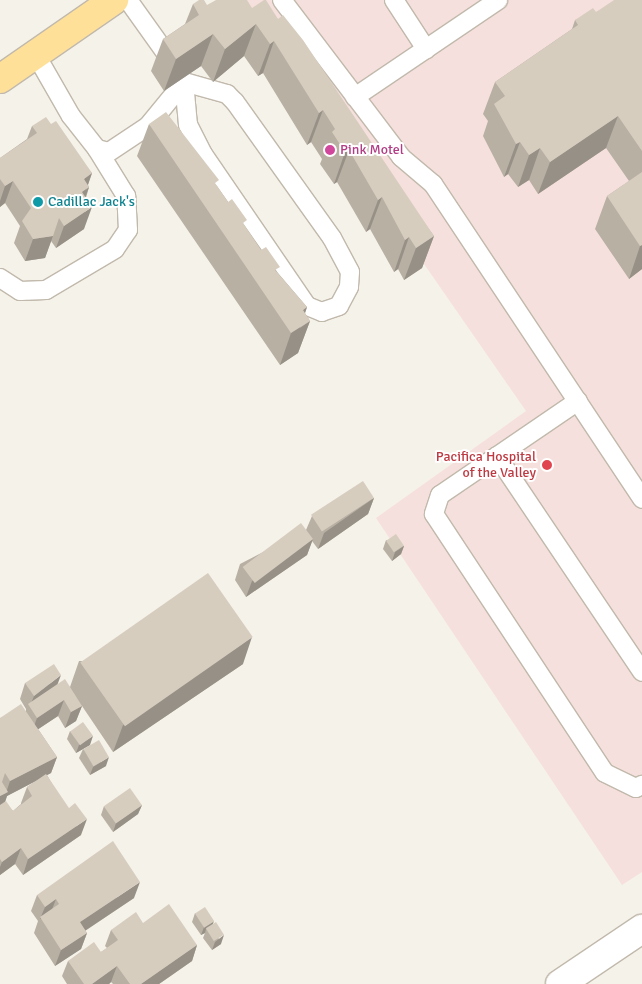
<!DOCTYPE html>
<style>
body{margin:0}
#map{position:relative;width:642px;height:984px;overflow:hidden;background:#f5f2ea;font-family:Signika,sans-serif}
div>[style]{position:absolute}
.medical>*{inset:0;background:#f6e0dd}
.roads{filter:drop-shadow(1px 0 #c1b9ac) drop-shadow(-1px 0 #c1b9ac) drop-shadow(0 1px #c1b9ac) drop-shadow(0 -1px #c1b9ac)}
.lane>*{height:18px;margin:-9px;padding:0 9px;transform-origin:9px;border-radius:9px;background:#fff}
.street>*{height:28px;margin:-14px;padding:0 14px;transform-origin:14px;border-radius:14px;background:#fff}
.primary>*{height:28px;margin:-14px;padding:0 14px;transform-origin:14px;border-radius:14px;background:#ffe099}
.wall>*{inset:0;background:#b9b0a4}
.shaded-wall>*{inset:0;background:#969086}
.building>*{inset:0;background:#d7cdbf;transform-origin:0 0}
.dots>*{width:14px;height:14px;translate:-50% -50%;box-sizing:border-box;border:2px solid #fff;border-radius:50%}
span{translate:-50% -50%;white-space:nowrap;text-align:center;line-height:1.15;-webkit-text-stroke:4px #fff;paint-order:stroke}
.hotel-label{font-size:14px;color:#b23c85}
.left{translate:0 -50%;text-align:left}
.culture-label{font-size:14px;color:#0d838f}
.health-label{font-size:14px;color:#be3a42}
.right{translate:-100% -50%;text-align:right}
</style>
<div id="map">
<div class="medical">
<i style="clip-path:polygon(241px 0,642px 0,642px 872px,622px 885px,376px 518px,526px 411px)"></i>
</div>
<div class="roads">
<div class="lane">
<i style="left:128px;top:0;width:69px;rotate:54.5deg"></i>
<i style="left:282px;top:0;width:197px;rotate:52.8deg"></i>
<i style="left:401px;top:157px;width:42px;rotate:40.2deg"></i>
<i style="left:433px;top:184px;width:378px;rotate:56.4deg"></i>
<i style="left:394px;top:0;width:59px;rotate:56.9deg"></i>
<i style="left:36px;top:55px;width:70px;rotate:60.2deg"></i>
<i style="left:71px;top:116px;width:42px;rotate:51.8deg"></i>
<i style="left:97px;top:149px;width:12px;rotate:14deg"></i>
<i style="left:109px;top:152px;width:47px;rotate:-33.7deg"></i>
<i style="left:148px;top:126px;width:57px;rotate:-50.7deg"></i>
<i style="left:184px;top:82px;width:45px;rotate:15.6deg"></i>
<i style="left:227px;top:94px;width:11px;rotate:45deg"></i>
<i style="left:235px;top:102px;width:167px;rotate:54.5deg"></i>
<i style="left:332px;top:238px;width:38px;rotate:62deg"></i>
<i style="left:350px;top:272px;width:15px;rotate:94deg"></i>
<i style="left:349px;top:287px;width:21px;rotate:118deg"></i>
<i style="left:339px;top:306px;width:18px;rotate:161deg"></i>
<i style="left:322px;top:312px;width:16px;rotate:-158deg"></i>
<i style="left:307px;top:306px;width:184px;rotate:-124.4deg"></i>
<i style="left:203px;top:154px;width:33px;rotate:-117deg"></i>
<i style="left:188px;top:125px;width:43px;rotate:-95.3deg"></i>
<i style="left:355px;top:97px;width:173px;rotate:-34.1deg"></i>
<i style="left:0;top:278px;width:24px;rotate:33deg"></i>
<i style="left:20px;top:291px;width:26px;rotate:-2deg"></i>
<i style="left:46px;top:290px;width:80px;rotate:-30.7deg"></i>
<i style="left:115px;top:249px;width:23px;rotate:-56deg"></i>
<i style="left:128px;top:230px;width:34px;rotate:-93deg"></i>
<i style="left:126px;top:196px;width:55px;rotate:-121.7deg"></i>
<i style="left:578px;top:401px;width:167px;rotate:145.7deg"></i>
<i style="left:440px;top:495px;width:20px;rotate:108deg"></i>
<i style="left:434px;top:514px;width:310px;rotate:56.6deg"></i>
<i style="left:605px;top:773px;width:34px;rotate:26deg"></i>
<i style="left:636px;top:788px;width:7px;rotate:-27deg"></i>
<i style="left:497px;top:456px;width:260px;rotate:56.1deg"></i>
</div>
<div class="street">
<i style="left:560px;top:984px;width:99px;rotate:-33.9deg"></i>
</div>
<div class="primary">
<i style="left:0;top:79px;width:139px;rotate:-34.7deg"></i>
</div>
</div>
<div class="wall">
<i style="clip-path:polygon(642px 0,642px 269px,629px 279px,595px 229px,607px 196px,629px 181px,606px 148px,538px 194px,529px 180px,518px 187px,508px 174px,504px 177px,483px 136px,488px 121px,483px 114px,495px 82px,572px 29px,575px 20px,596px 12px)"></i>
<i style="clip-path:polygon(193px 4px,252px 8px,278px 19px,434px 236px,422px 268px,404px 280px,398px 269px,394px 272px,370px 229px,366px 232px,337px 182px,334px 184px,320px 164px,322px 159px,311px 142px,307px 145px,263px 73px,258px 76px,244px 56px,213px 82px,201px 66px,164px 91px,151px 71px,163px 39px,185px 24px)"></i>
<i style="clip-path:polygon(51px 124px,92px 173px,88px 185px,89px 187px,86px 198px,84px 229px,56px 248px,51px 241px,45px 258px,25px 261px,14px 243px,20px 226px,5px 203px,0 207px,0 158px,27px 139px,32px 126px)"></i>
<i style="clip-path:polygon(149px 124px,217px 186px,278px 273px,307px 307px,305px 313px,310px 321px,298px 353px,280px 365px,137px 156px)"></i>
<i style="clip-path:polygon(374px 498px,368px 514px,318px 549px,312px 541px,307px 555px,246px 597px,235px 580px,240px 564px,306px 530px,312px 516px)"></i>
<i style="clip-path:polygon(386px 540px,404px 546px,401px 554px,392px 561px,383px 549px)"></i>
<i style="clip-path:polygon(evenodd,79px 661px,243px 664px,113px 752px,82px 706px,76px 721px,65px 728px,58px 716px,38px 729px,57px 757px,51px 773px,47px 775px,81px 835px,23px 875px,15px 864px,0 875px,0 718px,26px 711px,26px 709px,20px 699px,25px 683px,58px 684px,70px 687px,79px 661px,36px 781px,27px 787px,21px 803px,21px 804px,13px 811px,5px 802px,7px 796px,36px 781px)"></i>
<i style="clip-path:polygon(70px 731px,90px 745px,76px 753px,67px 739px)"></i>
<i style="clip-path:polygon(83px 749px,106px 766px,90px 775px,79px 758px)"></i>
<i style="clip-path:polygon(142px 805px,138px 814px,113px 832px,101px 815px,104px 806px)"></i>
<i style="clip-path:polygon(37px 895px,134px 898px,85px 931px,87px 933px,81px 949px,55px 966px,34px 933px,38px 921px,31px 911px)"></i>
<i style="clip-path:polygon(195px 913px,213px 925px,221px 944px,212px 950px,203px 938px,205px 933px,201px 935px,192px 922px)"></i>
<i style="clip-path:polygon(143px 923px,197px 945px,192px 961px,159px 984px,113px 984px,111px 982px,109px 984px,67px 984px,62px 976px,68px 961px,101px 952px,107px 948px,105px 946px,111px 930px)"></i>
</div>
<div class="shaded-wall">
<i style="clip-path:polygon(256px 24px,244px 56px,213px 82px,225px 49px)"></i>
<i style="clip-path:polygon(213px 34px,201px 66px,164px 91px,176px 59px)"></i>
<i style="clip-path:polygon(274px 41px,263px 73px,258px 76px,270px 44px)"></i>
<i style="clip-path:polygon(323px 110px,311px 142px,307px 145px,319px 113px)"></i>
<i style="clip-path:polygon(618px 116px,606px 148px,538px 194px,550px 162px)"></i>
<i style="clip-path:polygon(520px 142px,508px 174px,504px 177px,516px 144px)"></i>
<i style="clip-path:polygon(540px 148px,529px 180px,518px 187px,529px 155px)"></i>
<i style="clip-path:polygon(349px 150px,337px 182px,334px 184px,345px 152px)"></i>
<i style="clip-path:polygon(92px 173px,86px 190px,89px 187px,81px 210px,74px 214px,84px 179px)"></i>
<i style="clip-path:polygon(13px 181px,5px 203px,0 207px,0 201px,5px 186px)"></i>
<i style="clip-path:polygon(382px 197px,370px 229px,366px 232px,378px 200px)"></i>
<i style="clip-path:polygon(92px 207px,84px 229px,56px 248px,64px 226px)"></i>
<i style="clip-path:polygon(53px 236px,45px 258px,25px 261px,33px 239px)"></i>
<i style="clip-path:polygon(434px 236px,422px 268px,404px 280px,416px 248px)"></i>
<i style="clip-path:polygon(409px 237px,398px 269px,394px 272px,405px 240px)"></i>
<i style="clip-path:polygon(642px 245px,642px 269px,629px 279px,640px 246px)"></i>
<i style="clip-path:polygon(307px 307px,300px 328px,310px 321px,298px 353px,280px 365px,291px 333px,303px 310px)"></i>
<i style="clip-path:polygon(374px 498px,368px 514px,318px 549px,324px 533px)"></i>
<i style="clip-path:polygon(313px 539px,307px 555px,246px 597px,252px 581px)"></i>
<i style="clip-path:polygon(404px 546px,401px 554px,392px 561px,395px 552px)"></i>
<i style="clip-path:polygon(252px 637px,243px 664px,113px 752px,123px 725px)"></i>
<i style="clip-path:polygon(61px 675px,55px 691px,30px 706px,34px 696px)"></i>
<i style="clip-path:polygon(64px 700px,58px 716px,31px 734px,37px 718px)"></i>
<i style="clip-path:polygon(82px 706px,76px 721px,65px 728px,71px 712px)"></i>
<i style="clip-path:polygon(93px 736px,90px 745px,76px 753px,79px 745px)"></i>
<i style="clip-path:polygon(57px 757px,51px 773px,7px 796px,3px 808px,0 809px,0 796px,6px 793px,10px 781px)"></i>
<i style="clip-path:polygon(109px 757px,106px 766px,90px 775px,93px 767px)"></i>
<i style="clip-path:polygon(142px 805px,138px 814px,113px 832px,116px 823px)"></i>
<i style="clip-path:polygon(87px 819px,81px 835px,23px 875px,28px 859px)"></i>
<i style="clip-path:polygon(21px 848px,15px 864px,0 875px,0 867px,2px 862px)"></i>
<i style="clip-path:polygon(140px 882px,134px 898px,74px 938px,80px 922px)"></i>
<i style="clip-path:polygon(56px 899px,50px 915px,40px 919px,45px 907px)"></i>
<i style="clip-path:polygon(214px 921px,211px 929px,206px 929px,205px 933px,201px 935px,204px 927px)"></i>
<i style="clip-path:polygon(87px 933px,81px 949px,55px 966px,61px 950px)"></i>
<i style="clip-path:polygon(224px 935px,221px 944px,212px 950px,215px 942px)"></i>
<i style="clip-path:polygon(197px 945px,192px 961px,159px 984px,141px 984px)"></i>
<i style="clip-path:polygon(117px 966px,111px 982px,109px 984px,92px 984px)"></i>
</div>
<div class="building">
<i style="clip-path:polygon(199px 0,204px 0,207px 5px,216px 0,247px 0,252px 8px,264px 0,266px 0,278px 19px,283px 15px,303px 40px,434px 236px,416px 248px,409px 237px,405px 240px,382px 197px,378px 200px,349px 150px,345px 152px,332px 132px,335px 129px,323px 110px,319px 113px,274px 41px,270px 44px,256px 24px,225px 49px,213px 34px,176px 59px,163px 39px,199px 15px,193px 4px)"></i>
<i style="clip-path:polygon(614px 0,642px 0,642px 151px,618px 116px,550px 162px,540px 148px,529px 155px,520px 142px,516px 144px,494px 104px,505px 96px,495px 82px,578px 25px,575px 20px,593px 8px,596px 12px)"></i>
<i style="clip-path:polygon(166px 112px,219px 180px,215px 183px,228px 202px,232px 199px,247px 220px,243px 223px,261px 250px,266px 247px,280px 267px,275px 270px,307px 307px,303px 310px,310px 321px,291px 333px,149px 124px)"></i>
<i style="clip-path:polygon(46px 117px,51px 124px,56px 121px,92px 173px,84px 179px,89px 187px,82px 192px,92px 207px,64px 226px,59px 218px,53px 236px,33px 239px,22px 221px,31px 208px,13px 181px,5px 186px,0 179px,0 158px,37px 133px,32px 126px)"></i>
<i style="clip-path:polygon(642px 172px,642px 245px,640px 246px,607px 196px)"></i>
<i style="left:363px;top:481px;width:20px;height:62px;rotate:57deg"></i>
<i style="left:301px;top:523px;width:20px;height:73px;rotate:53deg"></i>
<i style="left:396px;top:534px;width:14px;height:12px;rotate:56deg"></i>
<i style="left:208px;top:573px;width:78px;height:156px;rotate:55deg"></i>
<i style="clip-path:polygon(54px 664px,61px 675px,34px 696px,25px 683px)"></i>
<i style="clip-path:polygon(65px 679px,82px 706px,71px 712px,64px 700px,37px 718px,28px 704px)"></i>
<i style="clip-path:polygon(21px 704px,57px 757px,10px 781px,5px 773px,2px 782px,8px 792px,0 796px,0 718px)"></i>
<i style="left:83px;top:722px;width:17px;height:16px;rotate:54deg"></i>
<i style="left:99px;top:740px;width:20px;height:18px;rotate:60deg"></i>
<i style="clip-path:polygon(46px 774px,69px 808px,75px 803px,87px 819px,28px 859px,21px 848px,2px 862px,0 859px,0 805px,6px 801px,13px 811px,32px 796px,27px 787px)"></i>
<i style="left:130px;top:788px;width:21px;height:32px;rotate:55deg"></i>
<i style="clip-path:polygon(113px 841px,140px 882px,80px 922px,87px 933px,61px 950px,40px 917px,59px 904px,56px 899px,45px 907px,37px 895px)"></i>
<i style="clip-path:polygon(169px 904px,197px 945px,141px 984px,130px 984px,117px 966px,92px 984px,84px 984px,68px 961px,94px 942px,101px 952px,118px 940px,111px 930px,136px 912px,143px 923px)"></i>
<i style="left:205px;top:907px;width:17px;height:12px;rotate:57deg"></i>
<i style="left:216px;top:922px;width:15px;height:12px;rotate:58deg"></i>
</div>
<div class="dots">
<i style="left:330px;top:150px;background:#d1479c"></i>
<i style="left:38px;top:202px;background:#0f9aa8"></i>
<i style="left:547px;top:465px;background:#e0444e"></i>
</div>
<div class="hotel-label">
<span class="left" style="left:340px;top:150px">Pink Motel</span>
</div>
<div class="culture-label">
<span class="left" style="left:48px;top:202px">Cadillac Jack's</span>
</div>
<div class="health-label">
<span class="right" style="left:536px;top:465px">Pacifica Hospital<br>of the Valley</span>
</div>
</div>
